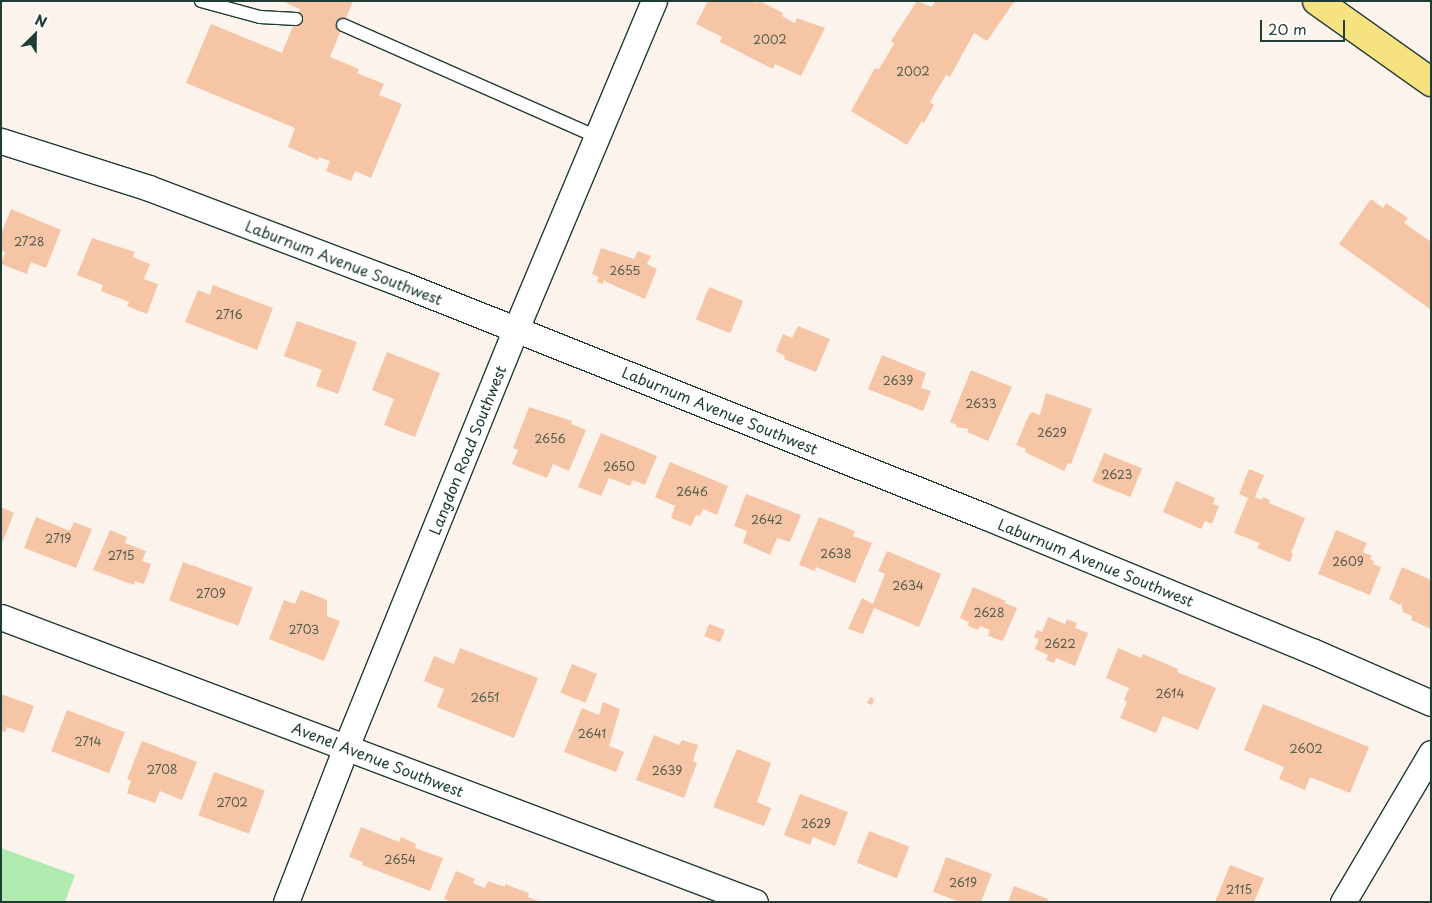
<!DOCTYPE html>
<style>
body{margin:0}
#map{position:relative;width:1432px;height:903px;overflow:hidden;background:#fdf3ed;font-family:"Playpen Sans",sans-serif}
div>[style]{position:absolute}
.green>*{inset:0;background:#b0eaaf}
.building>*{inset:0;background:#f6c5a6;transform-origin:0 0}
.roads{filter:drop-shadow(1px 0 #1f3d34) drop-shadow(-1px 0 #1f3d34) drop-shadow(0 1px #1f3d34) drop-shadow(0 -1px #1f3d34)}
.service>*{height:12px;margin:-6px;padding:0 6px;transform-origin:6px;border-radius:6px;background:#fff}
.minor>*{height:25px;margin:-12.5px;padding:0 12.5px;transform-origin:12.5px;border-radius:12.5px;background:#fff}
.primary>*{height:28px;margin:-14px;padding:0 14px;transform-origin:14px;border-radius:14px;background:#f6e281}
span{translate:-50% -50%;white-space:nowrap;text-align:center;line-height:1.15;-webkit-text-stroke:4.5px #fff;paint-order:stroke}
.number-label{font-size:12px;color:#555f50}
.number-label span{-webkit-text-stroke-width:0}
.street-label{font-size:15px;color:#1f3d34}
.frame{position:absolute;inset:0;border:2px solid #1f3d34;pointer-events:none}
.north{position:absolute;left:10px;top:10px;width:50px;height:50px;-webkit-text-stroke:4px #fff;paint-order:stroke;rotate:23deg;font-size:14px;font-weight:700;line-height:20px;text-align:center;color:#1f3d34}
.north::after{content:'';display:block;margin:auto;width:18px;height:22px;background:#1f3d34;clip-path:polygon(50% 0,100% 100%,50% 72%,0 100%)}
.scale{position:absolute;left:1260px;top:20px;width:85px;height:22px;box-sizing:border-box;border:2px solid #1f3d34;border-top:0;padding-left:6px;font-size:15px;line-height:18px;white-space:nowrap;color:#1f3d34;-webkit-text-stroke:4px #fff;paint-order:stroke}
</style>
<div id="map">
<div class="green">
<i style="clip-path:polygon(1px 848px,75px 875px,65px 902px,1px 902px)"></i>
</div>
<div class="building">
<i style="clip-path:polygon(282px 1px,353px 1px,330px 57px,359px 69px,357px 73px,384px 84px,379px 95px,402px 104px,371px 178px,355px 171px,351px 181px,326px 171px,330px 161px,319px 157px,318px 160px,288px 147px,295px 128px,186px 83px,211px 24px,282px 53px,300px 9px)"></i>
<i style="clip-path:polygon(708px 1px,753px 1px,757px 3px,760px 1px,783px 13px,782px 16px,795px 23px,797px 18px,825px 28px,801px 76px,775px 64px,773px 69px,720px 42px,722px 37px,696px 24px)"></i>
<i style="clip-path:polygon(917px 1px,932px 7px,935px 1px,1014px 2px,987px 41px,974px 33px,950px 77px,946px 75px,930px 102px,934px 105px,924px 123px,922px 121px,907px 145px,851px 111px,875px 68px,879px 69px,894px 44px,891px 41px)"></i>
<i style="clip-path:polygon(1371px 199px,1383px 208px,1386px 203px,1408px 218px,1404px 223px,1431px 242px,1430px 309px,1339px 244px)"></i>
<i style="clip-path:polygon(11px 209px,61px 230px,46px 268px,31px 262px,27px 274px,1px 264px,5px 252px,1px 251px,1px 234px)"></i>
<i style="clip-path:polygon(92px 238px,135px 252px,133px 257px,150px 264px,144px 279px,158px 284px,147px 314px,127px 306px,129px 302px,101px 291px,103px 285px,77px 275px)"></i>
<i style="clip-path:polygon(601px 248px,634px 259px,638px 251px,651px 256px,647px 264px,657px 269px,645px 299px,606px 282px,604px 279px,603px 284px,597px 282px,599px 277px,592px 274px)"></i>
<i style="clip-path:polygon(213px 285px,273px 308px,257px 350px,185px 322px,198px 290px,210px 295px)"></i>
<i style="left:709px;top:287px;width:37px;height:35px;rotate:22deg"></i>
<i style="clip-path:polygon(297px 321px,357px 342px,338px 394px,316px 386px,322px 370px,284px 356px)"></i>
<i style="clip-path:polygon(798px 326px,830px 339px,816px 372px,784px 359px,785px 356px,776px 351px,783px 334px,792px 338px)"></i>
<i style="clip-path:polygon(387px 352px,440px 373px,415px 437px,384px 425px,394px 399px,372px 390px)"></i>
<i style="clip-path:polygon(882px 355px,926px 373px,921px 388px,931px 391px,923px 411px,868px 389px)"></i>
<i style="clip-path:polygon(971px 370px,1012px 387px,988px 441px,967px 432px,969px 429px,956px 427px,957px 425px,950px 422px)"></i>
<i style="clip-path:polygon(1046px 393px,1092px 409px,1071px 464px,1068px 463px,1064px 471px,1025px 452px,1026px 449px,1016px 445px,1029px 415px,1032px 412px,1040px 415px)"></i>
<i style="clip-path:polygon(529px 407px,572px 421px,571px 424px,586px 430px,569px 471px,553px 464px,547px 478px,512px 464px,518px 450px,513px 448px)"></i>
<i style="clip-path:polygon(601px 433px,657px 456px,645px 485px,633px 480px,630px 486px,609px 478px,601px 496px,578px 487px)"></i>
<i style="left:1104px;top:453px;width:41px;height:31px;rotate:22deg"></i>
<i style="clip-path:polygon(670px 462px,728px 486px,717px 515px,703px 509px,700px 516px,696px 515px,691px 526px,671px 518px,675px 506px,655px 497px)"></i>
<i style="clip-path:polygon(1249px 469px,1264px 475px,1255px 497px,1262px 500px,1263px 497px,1270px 500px,1269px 503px,1305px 518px,1291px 553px,1293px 554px,1290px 562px,1257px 548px,1260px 543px,1234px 533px,1248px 498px,1239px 494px)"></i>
<i style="clip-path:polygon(1176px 481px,1215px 498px,1213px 504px,1219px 506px,1212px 524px,1205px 521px,1201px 529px,1163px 512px)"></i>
<i style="clip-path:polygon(746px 494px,801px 515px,790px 542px,777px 538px,770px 555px,743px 543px,747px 531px,734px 526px)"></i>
<i style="clip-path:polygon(1px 507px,14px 513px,3px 541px,1px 541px)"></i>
<i style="clip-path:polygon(36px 517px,70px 531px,74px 522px,92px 529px,76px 568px,24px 548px)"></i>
<i style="clip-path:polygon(819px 517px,855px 531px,853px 536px,872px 543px,855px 583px,816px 567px,815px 571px,799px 565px)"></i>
<i style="clip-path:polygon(110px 530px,127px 537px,125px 543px,146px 551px,142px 561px,151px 564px,144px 584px,135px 581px,134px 585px,93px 570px)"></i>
<i style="clip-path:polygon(1336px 530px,1367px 543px,1363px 552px,1372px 556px,1370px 559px,1374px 561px,1373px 564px,1381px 567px,1370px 595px,1318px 574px)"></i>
<i style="clip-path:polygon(887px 551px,941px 574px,919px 627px,874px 608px,863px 634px,848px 629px,862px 598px,873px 604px,885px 574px,878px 571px)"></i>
<i style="left:183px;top:562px;width:74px;height:41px;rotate:20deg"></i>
<i style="clip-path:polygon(1402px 567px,1431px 580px,1431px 629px,1411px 620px,1412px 616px,1403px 612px,1401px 603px,1399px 605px,1389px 599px)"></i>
<i style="clip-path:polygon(973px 587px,1006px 601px,1005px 603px,1017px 608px,1003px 641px,988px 636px,990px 630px,980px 626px,978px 630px,968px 626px,969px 622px,960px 618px)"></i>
<i style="clip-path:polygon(301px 590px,327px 600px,327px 616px,340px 621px,324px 661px,269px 639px,284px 600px,295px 604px)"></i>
<i style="clip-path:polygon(1048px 617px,1065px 624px,1067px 619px,1077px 623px,1075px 628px,1088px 633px,1075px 666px,1056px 658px,1054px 663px,1046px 660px,1048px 655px,1035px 649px,1039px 639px,1034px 637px,1037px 630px,1042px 632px)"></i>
<i style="left:709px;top:624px;width:17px;height:13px;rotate:21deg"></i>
<i style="clip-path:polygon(460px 648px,538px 678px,514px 738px,437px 707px,444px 689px,424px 681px,434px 656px,454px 664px)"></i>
<i style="clip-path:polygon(1118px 648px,1141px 658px,1143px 654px,1178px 669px,1177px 672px,1216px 688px,1198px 730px,1163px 716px,1156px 733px,1120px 718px,1127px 702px,1124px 700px,1129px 688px,1106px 678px)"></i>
<i style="left:572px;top:664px;width:27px;height:31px;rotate:22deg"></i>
<i style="clip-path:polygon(1px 694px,34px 706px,24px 733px,7px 727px,5px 732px,1px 731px)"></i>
<i style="clip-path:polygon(870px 697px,874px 699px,872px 705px,867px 703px)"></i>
<i style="clip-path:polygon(603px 702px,620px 709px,609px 746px,624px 752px,616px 772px,564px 752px,582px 708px,599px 715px)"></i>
<i style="clip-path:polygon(1263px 704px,1369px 747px,1350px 793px,1310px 777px,1305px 790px,1279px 779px,1284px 767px,1244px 750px)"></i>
<i style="left:67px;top:710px;width:62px;height:44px;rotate:21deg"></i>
<i style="clip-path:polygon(654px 735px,679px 745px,682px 740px,698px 745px,693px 761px,697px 763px,684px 798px,636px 780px)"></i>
<i style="clip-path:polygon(142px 741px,197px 762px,182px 800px,160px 791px,155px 803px,127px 793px,131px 781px,127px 779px)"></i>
<i style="clip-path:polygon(737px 749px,771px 763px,757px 802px,771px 808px,764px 826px,713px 807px)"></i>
<i style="left:214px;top:772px;width:54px;height:46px;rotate:20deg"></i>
<i style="clip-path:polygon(800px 794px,848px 812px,835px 846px,813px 837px,810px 845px,784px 835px)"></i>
<i style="clip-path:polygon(361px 827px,399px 842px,401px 837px,416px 844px,415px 848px,443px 858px,430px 891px,362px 865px,363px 862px,349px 857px)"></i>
<i style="left:869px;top:831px;width:43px;height:34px;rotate:21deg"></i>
<i style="clip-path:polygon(946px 857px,992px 874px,981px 902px,960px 902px,933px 892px)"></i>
<i style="clip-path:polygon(1230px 865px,1264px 878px,1254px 902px,1215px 902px)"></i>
<i style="clip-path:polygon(456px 871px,475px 879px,473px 883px,485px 888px,488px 881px,505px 887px,505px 884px,529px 893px,528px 897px,541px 902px,451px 902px,444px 899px)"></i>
<i style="clip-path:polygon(1014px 886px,1048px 899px,1047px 902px,1008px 902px)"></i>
</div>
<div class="roads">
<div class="service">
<i style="left:201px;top:1px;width:61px;rotate:15.2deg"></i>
<i style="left:260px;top:17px;width:36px;rotate:3deg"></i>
<i style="left:343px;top:25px;width:278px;rotate:23.8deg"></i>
</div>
<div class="minor">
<i style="left:1px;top:141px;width:155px;rotate:17.6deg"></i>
<i style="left:149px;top:188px;width:271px;rotate:20.8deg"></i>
<i style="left:402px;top:284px;width:627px;rotate:21.73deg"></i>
<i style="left:984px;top:516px;width:355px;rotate:22.4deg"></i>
<i style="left:1312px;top:651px;width:130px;rotate:23.6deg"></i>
<i style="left:1px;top:617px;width:806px;rotate:20.71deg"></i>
<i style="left:286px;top:902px;width:166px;rotate:-68.8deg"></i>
<i style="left:346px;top:747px;width:451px;rotate:-67.9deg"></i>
<i style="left:516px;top:329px;width:356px;rotate:-67.2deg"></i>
<i style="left:1343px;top:902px;width:173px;rotate:-59.4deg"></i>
</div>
<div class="primary">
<i style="left:1317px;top:1px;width:140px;rotate:35.4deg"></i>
</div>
</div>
<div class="number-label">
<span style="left:770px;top:40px">2002</span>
<span style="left:913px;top:72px">2002</span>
<span style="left:29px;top:242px">2728</span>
<span style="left:625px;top:271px">2655</span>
<span style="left:229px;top:315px">2716</span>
<span style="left:898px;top:381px">2639</span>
<span style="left:981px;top:404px">2633</span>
<span style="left:1052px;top:433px">2629</span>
<span style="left:550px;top:439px">2656</span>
<span style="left:619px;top:467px">2650</span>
<span style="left:1117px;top:475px">2623</span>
<span style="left:692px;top:492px">2646</span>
<span style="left:767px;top:520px">2642</span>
<span style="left:58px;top:539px">2719</span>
<span style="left:836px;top:554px">2638</span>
<span style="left:121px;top:556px">2715</span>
<span style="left:1348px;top:562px">2609</span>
<span style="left:908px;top:586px">2634</span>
<span style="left:211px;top:594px">2709</span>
<span style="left:989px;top:613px">2628</span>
<span style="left:304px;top:630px">2703</span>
<span style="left:1060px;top:644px">2622</span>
<span style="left:1170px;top:694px">2614</span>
<span style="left:485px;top:698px">2651</span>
<span style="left:592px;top:734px">2641</span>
<span style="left:88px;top:742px">2714</span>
<span style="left:1306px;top:749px">2602</span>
<span style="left:162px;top:770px">2708</span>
<span style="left:667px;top:771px">2639</span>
<span style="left:232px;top:803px">2702</span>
<span style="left:816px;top:824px">2629</span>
<span style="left:400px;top:860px">2654</span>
<span style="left:963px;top:883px">2619</span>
<span style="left:1239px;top:890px">2115</span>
</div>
<div class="street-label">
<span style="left:344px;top:262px;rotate:21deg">Laburnum Avenue Southwest</span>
<span style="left:720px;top:410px;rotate:22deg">Laburnum Avenue Southwest</span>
<span style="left:467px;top:450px;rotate:-68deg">Langdon Road Southwest</span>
<span style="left:1096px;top:562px;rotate:22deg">Laburnum Avenue Southwest</span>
<span style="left:378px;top:759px;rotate:21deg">Avenel Avenue Southwest</span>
</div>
<div class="frame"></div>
<div class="north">N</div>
<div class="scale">20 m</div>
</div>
